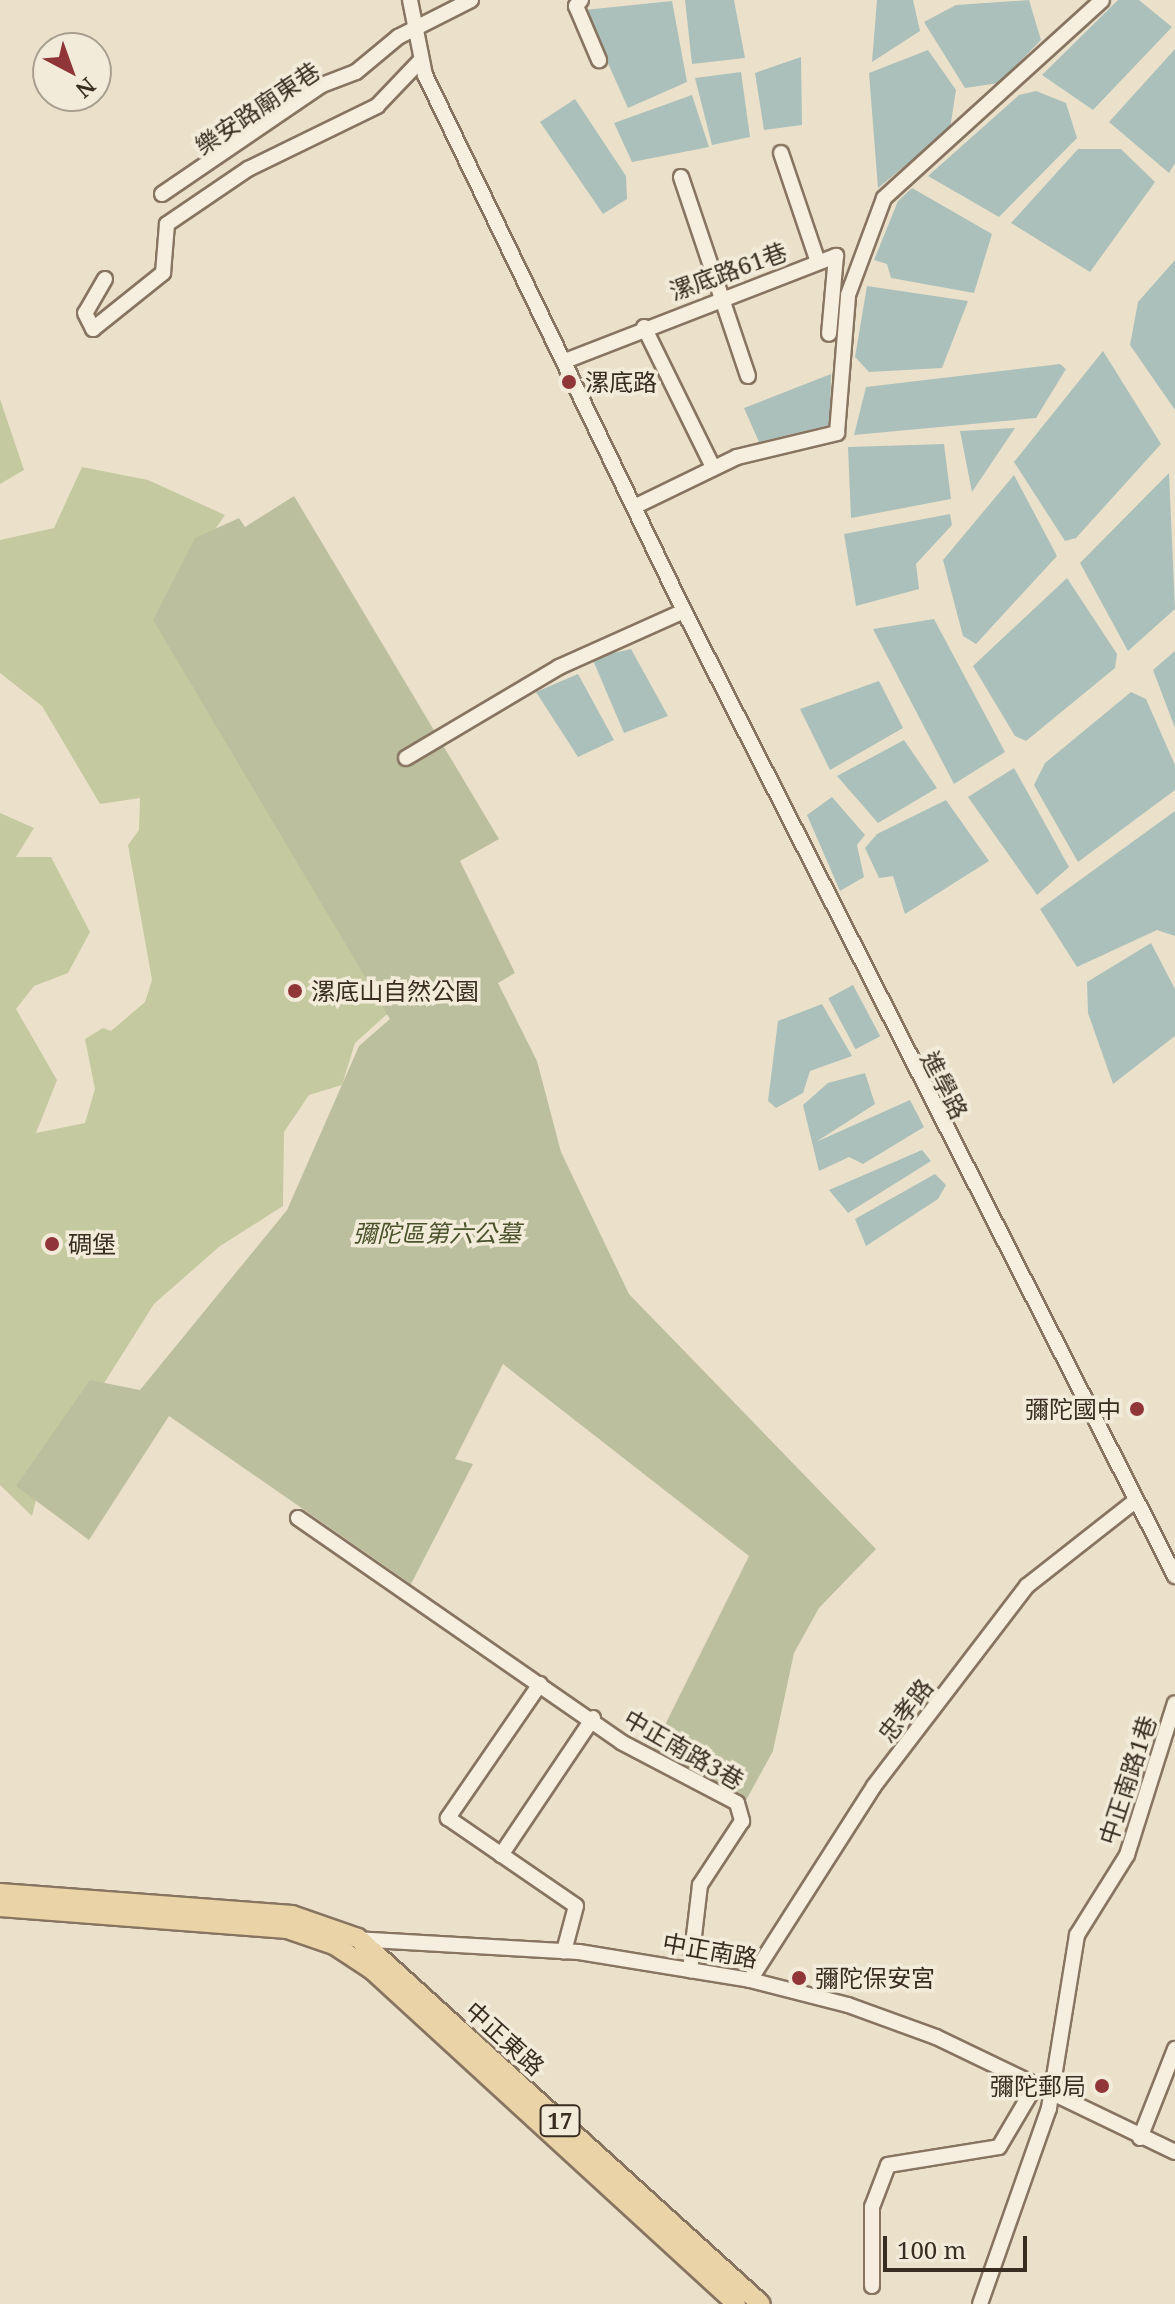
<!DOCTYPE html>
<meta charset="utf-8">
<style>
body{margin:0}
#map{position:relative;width:1175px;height:2304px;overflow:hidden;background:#ebe1cb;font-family:"Noto Serif","Noto Sans TC",serif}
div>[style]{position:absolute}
.green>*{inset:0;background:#c5c99f}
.cemetery>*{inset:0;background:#bcbf9d}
.water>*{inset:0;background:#abc0ba;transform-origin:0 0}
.roads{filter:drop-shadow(2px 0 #877461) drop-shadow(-2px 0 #877461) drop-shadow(0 2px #877461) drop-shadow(0 -2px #877461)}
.minor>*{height:14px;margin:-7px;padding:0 7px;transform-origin:7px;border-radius:7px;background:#f6eede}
.major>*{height:18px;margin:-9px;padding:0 9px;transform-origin:9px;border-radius:9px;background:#ead3a7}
.dots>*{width:22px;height:22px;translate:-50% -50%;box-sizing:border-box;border:4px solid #f3ebda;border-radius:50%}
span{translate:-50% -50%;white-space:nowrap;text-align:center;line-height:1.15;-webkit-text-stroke:7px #f3ebda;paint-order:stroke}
.shield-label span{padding:2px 6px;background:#f3ebda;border:2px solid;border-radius:6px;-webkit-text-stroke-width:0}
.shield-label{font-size:22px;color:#392d22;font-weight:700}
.street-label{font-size:24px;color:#392d22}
.poi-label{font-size:24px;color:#392d22}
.left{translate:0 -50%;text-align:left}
.right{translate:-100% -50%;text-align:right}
.park-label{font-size:24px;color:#4a532b;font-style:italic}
.north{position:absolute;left:32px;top:32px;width:80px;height:80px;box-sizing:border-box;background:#f3ebda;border:2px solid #a99f90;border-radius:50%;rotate:139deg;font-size:22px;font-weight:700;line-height:32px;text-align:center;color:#392d22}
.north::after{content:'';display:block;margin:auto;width:28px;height:36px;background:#903639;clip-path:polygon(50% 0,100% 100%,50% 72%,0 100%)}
.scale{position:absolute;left:883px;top:2236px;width:144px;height:36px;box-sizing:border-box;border:4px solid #392d22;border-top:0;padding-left:10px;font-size:24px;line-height:28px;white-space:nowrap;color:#392d22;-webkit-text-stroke:6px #f3ebda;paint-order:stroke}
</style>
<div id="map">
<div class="green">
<i style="clip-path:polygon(0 349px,0 399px,24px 470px,0 484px)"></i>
<i style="clip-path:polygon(82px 467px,148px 480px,225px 515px,196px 557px,443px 997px,386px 1015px,355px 1043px,342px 1085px,309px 1095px,284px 1132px,283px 1206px,220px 1246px,154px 1304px,72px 1434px,51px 1437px,32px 1516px,0 1485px,0 813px,34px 828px,16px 857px,51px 857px,90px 932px,68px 973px,34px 986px,16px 1009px,57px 1080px,36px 1133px,85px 1123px,95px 1089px,85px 1039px,103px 1028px,111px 1031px,145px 1002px,152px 980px,128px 845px,139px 830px,140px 798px,100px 804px,42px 706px,0 673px,0 540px,54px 528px)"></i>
</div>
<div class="cemetery">
<i style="clip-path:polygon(294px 496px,499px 839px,460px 861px,515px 973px,498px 983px,537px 1061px,561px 1152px,629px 1294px,876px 1549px,819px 1608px,794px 1653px,773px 1751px,744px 1804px,651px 1753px,749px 1556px,503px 1364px,455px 1459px,473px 1464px,411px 1584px,169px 1416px,89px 1540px,16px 1486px,90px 1380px,140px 1390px,287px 1210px,359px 1046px,390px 1019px,153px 620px,195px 538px,239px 518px,245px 527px)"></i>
</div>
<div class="water">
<i style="clip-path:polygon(685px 0,734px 0,745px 58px,692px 64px)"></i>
<i style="clip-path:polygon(877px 0,913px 0,920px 31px,872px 62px)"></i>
<i style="clip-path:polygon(1029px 0,1041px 40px,999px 83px,965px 88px,924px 22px,956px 5px)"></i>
<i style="clip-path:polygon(1118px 0,1139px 0,1172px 27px,1093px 110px,1042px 75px)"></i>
<i style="clip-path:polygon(672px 1px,687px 82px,628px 108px,584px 10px)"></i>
<i style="clip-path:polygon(1175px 49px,1175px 163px,1169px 173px,1109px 122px)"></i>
<i style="clip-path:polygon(928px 50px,956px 90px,950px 129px,878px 188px,869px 73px)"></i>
<i style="clip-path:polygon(801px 57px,802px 125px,764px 130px,755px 73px)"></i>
<i style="clip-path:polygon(741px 72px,750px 137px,712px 145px,695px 78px)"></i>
<i style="clip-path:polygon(1036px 91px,1066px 103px,1077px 138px,999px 217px,928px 176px,1019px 95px)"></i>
<i style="clip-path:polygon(692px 95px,709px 147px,632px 162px,614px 123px)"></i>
<i style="clip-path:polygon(575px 99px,626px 176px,627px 199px,603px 214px,540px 122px)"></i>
<i style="clip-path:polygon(1078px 149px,1121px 149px,1155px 182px,1090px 272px,1011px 223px)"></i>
<i style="clip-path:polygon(912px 188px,992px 234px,974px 293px,891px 278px,887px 264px,874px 260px,898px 201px)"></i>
<i style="clip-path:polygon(1175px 260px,1175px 410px,1130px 345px,1138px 302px)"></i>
<i style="clip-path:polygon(867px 286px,968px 301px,942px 368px,869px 372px,855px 357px)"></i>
<i style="clip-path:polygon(1103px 351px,1161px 444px,1076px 538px,1065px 541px,1014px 462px)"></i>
<i style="clip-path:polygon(1060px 364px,1066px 369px,1036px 418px,854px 435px,866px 387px)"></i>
<i style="clip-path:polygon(831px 374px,830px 425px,759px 442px,744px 408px)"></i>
<i style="clip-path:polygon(1015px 428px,972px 492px,960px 431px)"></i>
<i style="clip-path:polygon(944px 444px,951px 499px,851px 518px,848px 447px)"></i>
<i style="clip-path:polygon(1169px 473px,1175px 609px,1128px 651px,1080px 563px)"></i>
<i style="clip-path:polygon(1014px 475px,1057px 556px,976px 644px,963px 636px,943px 560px)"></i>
<i style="clip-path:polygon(950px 514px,952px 525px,916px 564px,919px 589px,856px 606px,844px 534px)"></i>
<i style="clip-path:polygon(1067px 578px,1117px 654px,1115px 668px,1026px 741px,1015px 736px,973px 666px)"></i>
<i style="clip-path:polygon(934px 619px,1005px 752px,954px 784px,873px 629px)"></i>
<i style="clip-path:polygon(631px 649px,668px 716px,624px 733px,592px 658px)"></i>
<i style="clip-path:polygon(1175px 651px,1175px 728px,1153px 670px)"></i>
<i style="clip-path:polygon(578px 674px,614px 740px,578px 757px,536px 692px)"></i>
<i style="clip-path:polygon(879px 681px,903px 728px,830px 770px,800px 709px)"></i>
<i style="clip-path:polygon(1131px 692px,1146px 699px,1175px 765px,1175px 790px,1078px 862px,1034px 785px,1045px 763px)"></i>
<i style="clip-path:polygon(904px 740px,937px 788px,878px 823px,837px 776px)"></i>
<i style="clip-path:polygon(1014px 768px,1069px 867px,1037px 895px,968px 797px)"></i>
<i style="clip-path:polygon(832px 797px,865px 835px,857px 845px,864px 877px,840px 891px,807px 815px)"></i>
<i style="clip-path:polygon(946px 800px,989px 861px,905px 914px,893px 876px,879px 878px,865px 848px,877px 834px)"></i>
<i style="clip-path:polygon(1175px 811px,1175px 936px,1157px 930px,1077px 967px,1040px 909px)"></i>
<i style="clip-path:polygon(1151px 943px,1175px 989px,1175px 1036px,1113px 1084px,1088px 1013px,1087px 982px)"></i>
<i style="left:853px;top:985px;width:58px;height:28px;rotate:62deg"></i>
<i style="clip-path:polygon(822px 1004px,852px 1056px,810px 1071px,803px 1093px,776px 1108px,768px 1101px,778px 1021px)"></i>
<i style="clip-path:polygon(865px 1073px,875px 1104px,816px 1142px,910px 1100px,924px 1127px,863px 1164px,849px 1157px,819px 1171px,803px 1105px,828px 1083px)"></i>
<i style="clip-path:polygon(922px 1150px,931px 1161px,848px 1213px,829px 1190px)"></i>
<i style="clip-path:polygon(935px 1174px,946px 1185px,938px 1199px,866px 1246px,855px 1219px)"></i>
</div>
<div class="roads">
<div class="minor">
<i style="left:410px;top:0;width:76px;rotate:78.7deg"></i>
<i style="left:425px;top:75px;width:595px;rotate:64.21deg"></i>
<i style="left:684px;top:611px;width:1083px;rotate:63.03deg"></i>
<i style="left:581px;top:0;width:8px;rotate:130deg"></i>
<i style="left:576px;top:6px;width:59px;rotate:66.9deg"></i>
<i style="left:781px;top:153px;width:115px;rotate:71.3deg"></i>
<i style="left:681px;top:177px;width:210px;rotate:71.4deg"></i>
<i style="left:162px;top:194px;width:194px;rotate:-34.3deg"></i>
<i style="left:322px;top:85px;width:36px;rotate:-21deg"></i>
<i style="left:356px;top:72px;width:55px;rotate:-39.8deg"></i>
<i style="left:398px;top:37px;width:82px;rotate:-26.9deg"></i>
<i style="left:105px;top:279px;width:39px;rotate:120deg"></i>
<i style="left:85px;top:313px;width:18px;rotate:63deg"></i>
<i style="left:93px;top:329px;width:90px;rotate:-38.7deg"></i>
<i style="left:163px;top:273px;width:49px;rotate:-85.3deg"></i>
<i style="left:167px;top:224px;width:98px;rotate:-34.2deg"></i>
<i style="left:248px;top:169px;width:144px;rotate:-26deg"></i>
<i style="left:377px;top:106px;width:62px;rotate:-46.3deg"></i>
<i style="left:644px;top:327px;width:156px;rotate:63.8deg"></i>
<i style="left:565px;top:361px;width:291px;rotate:-21.2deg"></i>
<i style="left:836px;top:256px;width:78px;rotate:95.1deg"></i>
<i style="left:636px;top:506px;width:112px;rotate:-25.9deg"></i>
<i style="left:737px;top:457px;width:103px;rotate:-13.5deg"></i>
<i style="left:837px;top:433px;width:138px;rotate:-85.4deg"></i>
<i style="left:848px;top:295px;width:103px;rotate:-69.6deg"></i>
<i style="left:884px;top:198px;width:294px;rotate:-42.2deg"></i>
<i style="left:406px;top:758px;width:178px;rotate:-30.7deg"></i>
<i style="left:559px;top:667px;width:137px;rotate:-24.1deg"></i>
<i style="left:298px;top:1518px;width:393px;rotate:34.7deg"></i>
<i style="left:621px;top:1742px;width:131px;rotate:27.7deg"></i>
<i style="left:737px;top:1803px;width:19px;rotate:74deg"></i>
<i style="left:742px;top:1821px;width:77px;rotate:123.3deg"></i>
<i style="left:700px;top:1885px;width:86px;rotate:96.7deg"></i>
<i style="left:540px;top:1684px;width:163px;rotate:124.5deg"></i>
<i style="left:448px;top:1818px;width:155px;rotate:34.5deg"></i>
<i style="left:576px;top:1906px;width:47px;rotate:104.9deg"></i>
<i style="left:501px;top:1855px;width:165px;rotate:-56.1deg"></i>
<i style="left:354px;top:1939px;width:225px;rotate:3.3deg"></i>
<i style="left:579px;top:1952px;width:173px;rotate:9.3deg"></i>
<i style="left:750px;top:1980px;width:101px;rotate:14.3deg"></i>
<i style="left:848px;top:2005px;width:94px;rotate:20deg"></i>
<i style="left:936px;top:2037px;width:265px;rotate:25.7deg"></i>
<i style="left:750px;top:1980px;width:230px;rotate:-57.4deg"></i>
<i style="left:874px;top:1786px;width:252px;rotate:-52.6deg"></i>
<i style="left:1027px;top:1586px;width:137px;rotate:-38.2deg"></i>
<i style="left:1140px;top:2138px;width:96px;rotate:-68.5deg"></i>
<i style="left:872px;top:2286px;width:79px;rotate:-90deg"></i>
<i style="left:872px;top:2207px;width:45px;rotate:-69.1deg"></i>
<i style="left:888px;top:2165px;width:112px;rotate:-9.2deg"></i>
<i style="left:999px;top:2147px;width:71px;rotate:-59.5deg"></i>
<i style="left:980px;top:2304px;width:208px;rotate:-70.6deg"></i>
<i style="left:1049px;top:2108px;width:175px;rotate:-80.8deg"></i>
<i style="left:1077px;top:1935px;width:94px;rotate:-58deg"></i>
<i style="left:1127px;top:1855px;width:159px;rotate:-72.5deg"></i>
</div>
<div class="major">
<i style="left:0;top:1893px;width:293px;rotate:4.3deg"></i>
<i style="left:292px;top:1915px;width:70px;rotate:19.2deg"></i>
<i style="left:358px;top:1938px;width:544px;rotate:42.25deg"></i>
<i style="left:0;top:1907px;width:288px;rotate:4.4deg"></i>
<i style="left:287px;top:1929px;width:50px;rotate:18.8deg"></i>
<i style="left:334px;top:1945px;width:45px;rotate:33.3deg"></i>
<i style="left:372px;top:1970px;width:494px;rotate:42.5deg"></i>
</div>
</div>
<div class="dots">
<i style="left:569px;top:382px;background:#903639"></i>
<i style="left:295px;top:991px;background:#903639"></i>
<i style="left:52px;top:1244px;background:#903639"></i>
<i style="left:1137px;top:1409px;background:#903639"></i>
<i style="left:799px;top:1978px;background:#903639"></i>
<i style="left:1102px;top:2086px;background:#903639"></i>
</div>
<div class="shield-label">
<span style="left:560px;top:2121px">17</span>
</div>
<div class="street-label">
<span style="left:257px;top:108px;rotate:-34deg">樂安路廟東巷</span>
<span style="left:728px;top:271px;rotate:-20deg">漯底路61巷</span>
<span style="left:945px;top:1085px;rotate:63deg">進學路</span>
<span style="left:905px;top:1710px;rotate:-52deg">忠孝路</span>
<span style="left:684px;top:1749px;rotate:30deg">中正南路3巷</span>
<span style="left:1127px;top:1780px;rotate:-72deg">中正南路1巷</span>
<span style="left:710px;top:1950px;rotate:10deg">中正南路</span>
<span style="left:505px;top:2038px;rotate:42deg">中正東路</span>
</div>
<div class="poi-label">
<span class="left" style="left:585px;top:382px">漯底路</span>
<span class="left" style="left:311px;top:991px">漯底山自然公園</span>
<span class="left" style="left:68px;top:1244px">碉堡</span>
<span class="right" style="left:1121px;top:1409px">彌陀國中</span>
<span class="left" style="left:815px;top:1978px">彌陀保安宮</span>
<span class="right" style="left:1086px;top:2086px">彌陀郵局</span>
</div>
<div class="park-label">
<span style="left:437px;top:1233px">彌陀區第六公墓</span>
</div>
<div class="north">N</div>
<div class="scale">100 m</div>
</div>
